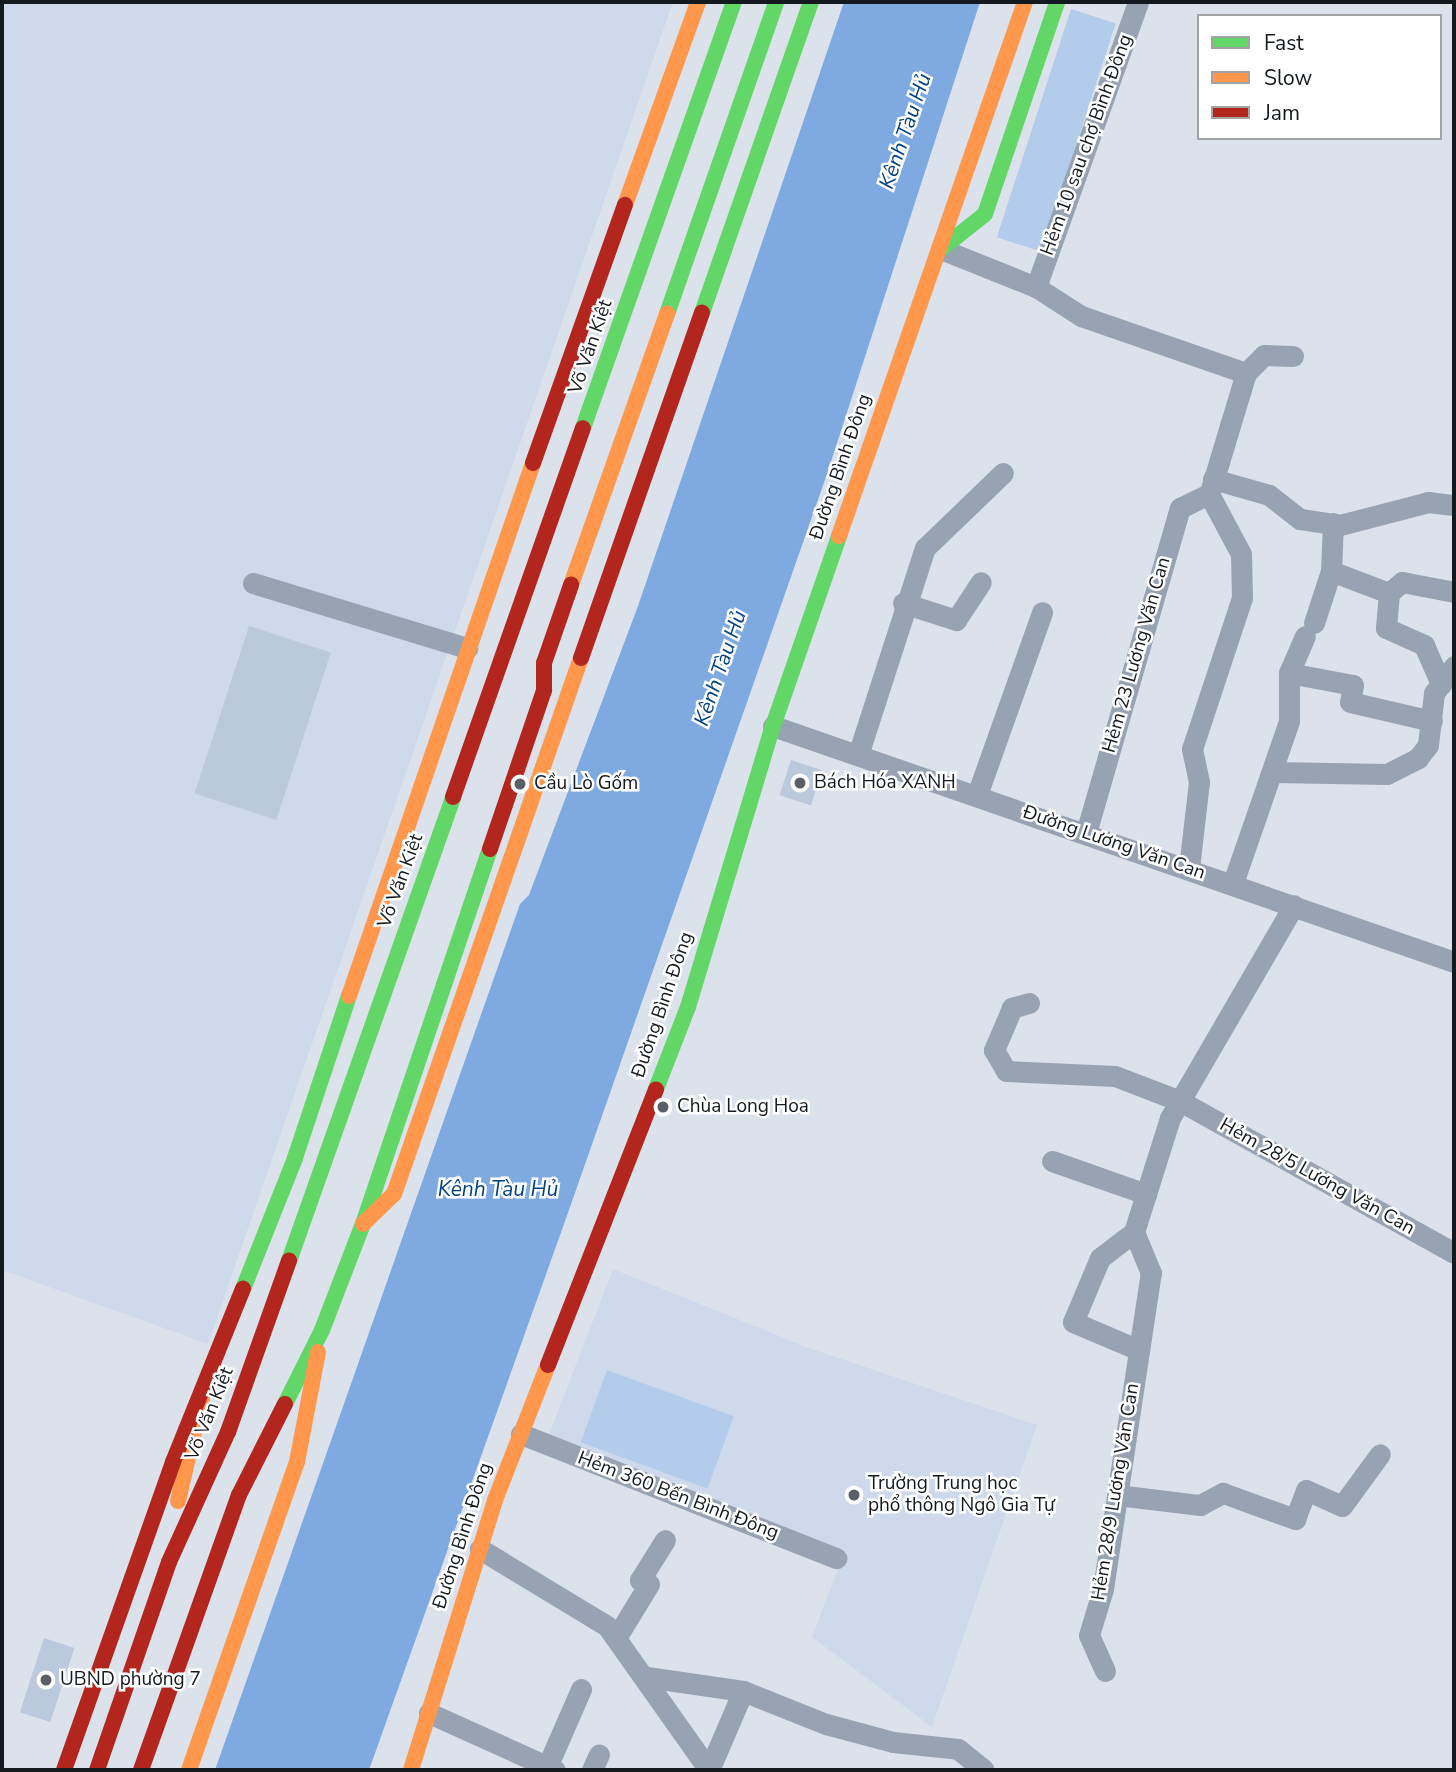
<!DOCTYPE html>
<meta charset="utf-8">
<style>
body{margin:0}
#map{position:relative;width:1456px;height:1772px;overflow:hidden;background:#dbe2ec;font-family:"Nunito Sans",sans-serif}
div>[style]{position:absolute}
.built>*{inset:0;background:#cedaeb}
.green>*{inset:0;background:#b4cceb;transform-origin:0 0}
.water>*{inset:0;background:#7fa9e1}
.building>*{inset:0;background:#bac9dc;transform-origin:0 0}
.street>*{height:21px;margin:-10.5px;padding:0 10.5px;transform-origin:10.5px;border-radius:10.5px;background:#97a3b3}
.fast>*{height:16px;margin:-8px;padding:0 8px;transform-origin:8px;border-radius:8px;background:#63d668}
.slow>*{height:16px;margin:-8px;padding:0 8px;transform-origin:8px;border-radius:8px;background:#ff974d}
.jam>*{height:16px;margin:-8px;padding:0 8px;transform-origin:8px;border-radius:8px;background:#b3261e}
.dots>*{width:19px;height:19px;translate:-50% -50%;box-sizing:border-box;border:4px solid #fff;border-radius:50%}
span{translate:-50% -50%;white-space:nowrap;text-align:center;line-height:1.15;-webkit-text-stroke:5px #fff;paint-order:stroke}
.street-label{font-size:19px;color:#14191f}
.poi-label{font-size:19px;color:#14191f}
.left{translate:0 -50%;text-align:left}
.water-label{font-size:21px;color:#024184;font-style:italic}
.frame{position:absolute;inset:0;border:4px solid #14191f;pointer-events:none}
.legend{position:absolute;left:1197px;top:14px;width:245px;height:126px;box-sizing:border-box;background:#fff;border:2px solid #a1a3a5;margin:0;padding:9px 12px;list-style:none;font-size:21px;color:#14191f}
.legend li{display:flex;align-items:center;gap:14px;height:35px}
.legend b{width:35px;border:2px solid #a1a3a5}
</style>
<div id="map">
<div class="built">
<i style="clip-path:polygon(2px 2px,673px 2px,208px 1344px,2px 1270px)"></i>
<i style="clip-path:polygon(613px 1269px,809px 1348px,1037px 1425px,932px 1727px,812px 1637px,844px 1553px,548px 1437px)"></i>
</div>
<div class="green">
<i style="left:1071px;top:9px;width:47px;height:240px;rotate:18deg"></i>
<i style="left:607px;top:1370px;width:135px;height:77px;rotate:20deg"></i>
</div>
<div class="water">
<i style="clip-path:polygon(844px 2px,980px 2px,827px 474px,569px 1210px,369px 1770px,215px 1770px,520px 904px,529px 895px,638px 606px)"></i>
</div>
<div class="building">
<i style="left:249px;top:626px;width:86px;height:176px;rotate:18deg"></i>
<i style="left:791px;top:760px;width:33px;height:37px;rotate:18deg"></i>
<i style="left:44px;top:1638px;width:32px;height:78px;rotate:18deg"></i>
</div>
<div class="street">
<i style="left:941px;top:249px;width:102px;rotate:21.8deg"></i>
<i style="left:1036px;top:287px;width:54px;rotate:32.8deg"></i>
<i style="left:1081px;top:316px;width:175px;rotate:19.1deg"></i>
<i style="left:1036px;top:287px;width:303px;rotate:-70.3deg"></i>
<i style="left:1213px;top:479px;width:58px;rotate:15.9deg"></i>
<i style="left:1269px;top:495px;width:39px;rotate:38deg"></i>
<i style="left:1300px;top:519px;width:40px;rotate:8.5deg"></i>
<i style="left:1340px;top:525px;width:91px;rotate:-14.6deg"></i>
<i style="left:1428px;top:502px;width:26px;rotate:7deg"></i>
<i style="left:1210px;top:492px;width:124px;rotate:-73.2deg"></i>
<i style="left:1246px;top:373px;width:25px;rotate:-45deg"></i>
<i style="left:1264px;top:355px;width:29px;rotate:2deg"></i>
<i style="left:1331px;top:571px;width:62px;rotate:20.8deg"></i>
<i style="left:1389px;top:593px;width:17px;rotate:-40deg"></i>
<i style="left:1402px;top:582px;width:53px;rotate:10.9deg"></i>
<i style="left:253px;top:583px;width:224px;rotate:16.9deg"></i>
<i style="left:1389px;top:593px;width:35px;rotate:95deg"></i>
<i style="left:1386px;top:628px;width:42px;rotate:24.1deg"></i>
<i style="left:1424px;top:645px;width:43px;rotate:66.4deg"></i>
<i style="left:903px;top:603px;width:56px;rotate:17.8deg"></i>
<i style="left:956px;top:620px;width:45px;rotate:-56.7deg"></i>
<i style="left:1314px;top:623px;width:55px;rotate:-71.9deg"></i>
<i style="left:1331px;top:571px;width:48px;rotate:-87.6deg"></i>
<i style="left:1289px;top:673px;width:65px;rotate:10.6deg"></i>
<i style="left:1353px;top:685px;width:17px;rotate:100deg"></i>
<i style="left:1350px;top:702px;width:84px;rotate:13deg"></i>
<i style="left:773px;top:726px;width:721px;rotate:19.11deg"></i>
<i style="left:858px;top:755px;width:218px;rotate:-72.1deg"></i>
<i style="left:925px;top:548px;width:108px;rotate:-43.9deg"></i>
<i style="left:1273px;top:772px;width:114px;rotate:1deg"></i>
<i style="left:1387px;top:774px;width:35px;rotate:-27deg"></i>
<i style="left:1418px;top:758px;width:16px;rotate:-52deg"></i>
<i style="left:1428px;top:745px;width:52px;rotate:-83.4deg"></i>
<i style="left:1434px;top:693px;width:34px;rotate:-53deg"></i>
<i style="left:977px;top:795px;width:194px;rotate:-70.4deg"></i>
<i style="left:1086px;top:833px;width:338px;rotate:-73.9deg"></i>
<i style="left:1180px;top:508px;width:32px;rotate:-26deg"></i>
<i style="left:1189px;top:868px;width:87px;rotate:-83.4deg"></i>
<i style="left:1199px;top:782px;width:34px;rotate:-102deg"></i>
<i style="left:1192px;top:749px;width:159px;rotate:-71.7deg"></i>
<i style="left:1242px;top:598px;width:44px;rotate:-91.3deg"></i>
<i style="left:1241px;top:554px;width:68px;rotate:-118.1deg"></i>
<i style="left:1233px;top:883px;width:171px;rotate:-70.9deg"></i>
<i style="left:1289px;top:721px;width:48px;rotate:-90deg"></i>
<i style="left:1289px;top:673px;width:40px;rotate:-66.6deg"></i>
<i style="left:1029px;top:1003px;width:18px;rotate:164deg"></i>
<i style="left:1012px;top:1008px;width:46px;rotate:113.2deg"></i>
<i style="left:994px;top:1050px;width:24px;rotate:60deg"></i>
<i style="left:1006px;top:1071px;width:109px;rotate:2.6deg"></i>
<i style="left:1115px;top:1076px;width:70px;rotate:21deg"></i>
<i style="left:1180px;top:1101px;width:313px;rotate:29deg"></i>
<i style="left:1052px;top:1161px;width:100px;rotate:19.3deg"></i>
<i style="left:1134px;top:1232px;width:43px;rotate:142.6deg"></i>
<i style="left:1100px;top:1258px;width:69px;rotate:112.9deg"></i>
<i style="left:1073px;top:1322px;width:72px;rotate:23deg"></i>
<i style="left:521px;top:1434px;width:339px;rotate:21.5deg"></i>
<i style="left:1117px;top:1495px;width:84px;rotate:6.9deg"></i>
<i style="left:1200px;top:1505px;width:26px;rotate:-28deg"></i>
<i style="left:1223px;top:1493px;width:77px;rotate:19.9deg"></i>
<i style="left:1295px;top:1519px;width:31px;rotate:-69deg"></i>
<i style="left:1306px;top:1490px;width:39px;rotate:24deg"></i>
<i style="left:1342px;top:1506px;width:64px;rotate:-53.8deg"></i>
<i style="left:480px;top:1549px;width:149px;rotate:31.2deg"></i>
<i style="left:607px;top:1626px;width:176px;rotate:54.7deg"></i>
<i style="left:616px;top:1638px;width:63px;rotate:-58.6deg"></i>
<i style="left:649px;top:1584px;width:10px;rotate:-156deg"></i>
<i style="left:640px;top:1580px;width:47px;rotate:-58deg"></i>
<i style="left:1105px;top:1671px;width:39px;rotate:-114deg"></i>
<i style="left:1089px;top:1635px;width:48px;rotate:-73.1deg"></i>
<i style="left:1103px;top:1589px;width:320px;rotate:-81.4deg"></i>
<i style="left:1151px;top:1273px;width:44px;rotate:-112.5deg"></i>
<i style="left:1134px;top:1232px;width:120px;rotate:-72.5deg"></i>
<i style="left:1170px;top:1118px;width:246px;rotate:-59.8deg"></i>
<i style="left:647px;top:1677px;width:97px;rotate:8.3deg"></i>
<i style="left:743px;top:1691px;width:89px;rotate:21.7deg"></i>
<i style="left:826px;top:1724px;width:69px;rotate:15deg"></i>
<i style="left:893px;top:1742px;width:65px;rotate:6.1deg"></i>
<i style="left:958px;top:1749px;width:33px;rotate:39deg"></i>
<i style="left:429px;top:1713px;width:138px;rotate:24.3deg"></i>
<i style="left:547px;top:1767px;width:85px;rotate:-66.4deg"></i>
<i style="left:592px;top:1770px;width:17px;rotate:-66deg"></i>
<i style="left:709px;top:1770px;width:86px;rotate:-66.7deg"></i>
</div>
<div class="fast">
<i style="left:941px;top:249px;width:56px;rotate:-38.5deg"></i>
<i style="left:985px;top:214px;width:224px;rotate:-71.2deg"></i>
<i style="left:702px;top:313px;width:330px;rotate:-70.7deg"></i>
<i style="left:667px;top:314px;width:330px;rotate:-70.7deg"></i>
<i style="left:583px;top:428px;width:452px;rotate:-70.5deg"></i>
<i style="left:656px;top:1089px;width:88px;rotate:-68.7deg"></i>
<i style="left:688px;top:1007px;width:294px;rotate:-73.2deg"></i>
<i style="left:773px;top:726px;width:201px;rotate:-70.8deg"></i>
<i style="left:289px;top:1261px;width:492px;rotate:-70.5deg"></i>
<i style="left:243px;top:1289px;width:141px;rotate:-68.3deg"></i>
<i style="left:295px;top:1158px;width:171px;rotate:-71.6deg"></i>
<i style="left:285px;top:1404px;width:83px;rotate:-63.4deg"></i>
<i style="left:322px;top:1330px;width:114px;rotate:-68.9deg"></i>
<i style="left:363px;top:1224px;width:396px;rotate:-71.3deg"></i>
</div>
<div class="slow">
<i style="left:625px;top:205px;width:216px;rotate:-70.2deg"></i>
<i style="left:839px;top:536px;width:565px;rotate:-70.8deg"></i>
<i style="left:571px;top:585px;width:288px;rotate:-70.5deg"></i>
<i style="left:349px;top:996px;width:564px;rotate:-70.95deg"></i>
<i style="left:363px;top:1224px;width:43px;rotate:-44.1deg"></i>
<i style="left:394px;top:1194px;width:568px;rotate:-70.77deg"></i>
<i style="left:178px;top:1501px;width:107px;rotate:-77deg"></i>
<i style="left:189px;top:1770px;width:326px;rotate:-70.7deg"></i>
<i style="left:297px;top:1462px;width:112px;rotate:-79.2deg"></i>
<i style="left:411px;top:1770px;width:283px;rotate:-72.7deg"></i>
<i style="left:495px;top:1500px;width:145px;rotate:-68.6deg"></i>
</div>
<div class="jam">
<i style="left:533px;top:463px;width:274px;rotate:-70.4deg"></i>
<i style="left:581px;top:658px;width:366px;rotate:-70.7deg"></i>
<i style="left:453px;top:797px;width:391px;rotate:-70.6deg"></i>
<i style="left:490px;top:849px;width:168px;rotate:-71.2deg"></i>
<i style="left:544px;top:690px;width:27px;rotate:-90deg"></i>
<i style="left:544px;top:663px;width:83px;rotate:-70.9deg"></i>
<i style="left:548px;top:1365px;width:296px;rotate:-68.6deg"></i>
<i style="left:64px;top:1770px;width:327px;rotate:-70.5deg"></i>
<i style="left:173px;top:1462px;width:187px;rotate:-68deg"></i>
<i style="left:97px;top:1770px;width:220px;rotate:-70.9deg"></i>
<i style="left:169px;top:1562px;width:143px;rotate:-65.6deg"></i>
<i style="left:228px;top:1432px;width:182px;rotate:-70.4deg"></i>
<i style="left:141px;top:1770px;width:292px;rotate:-70.4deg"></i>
<i style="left:239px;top:1495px;width:102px;rotate:-63.2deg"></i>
</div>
<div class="dots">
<i style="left:800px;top:783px;background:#5a5f67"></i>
<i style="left:520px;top:784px;background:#5a5f67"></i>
<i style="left:663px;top:1107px;background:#5a5f67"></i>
<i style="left:854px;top:1495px;background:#5a5f67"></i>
<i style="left:46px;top:1680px;background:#5a5f67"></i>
</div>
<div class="street-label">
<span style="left:1087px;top:145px;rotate:-70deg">Hẻm 10 sau chợ Bình Đông</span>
<span style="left:591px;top:347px;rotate:-71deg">Võ Văn Kiệt</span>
<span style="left:841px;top:467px;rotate:-71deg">Đường Bình Đông</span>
<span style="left:1137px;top:655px;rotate:-74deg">Hẻm 23 Lương Văn Can</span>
<span style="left:1114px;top:843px;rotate:19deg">Đường Lương Văn Can</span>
<span style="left:401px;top:881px;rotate:-70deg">Võ Văn Kiệt</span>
<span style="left:663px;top:1005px;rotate:-71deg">Đường Bình Đông</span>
<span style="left:1317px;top:1177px;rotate:29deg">Hẻm 28/5 Lương Văn Can</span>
<span style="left:210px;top:1414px;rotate:-68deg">Võ Văn Kiệt</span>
<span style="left:1116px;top:1492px;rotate:-81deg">Hẻm 28/9 Lương Văn Can</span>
<span style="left:678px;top:1496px;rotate:21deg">Hẻm 360 Bến Bình Đông</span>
<span style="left:463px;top:1536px;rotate:-72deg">Đường Bình Đông</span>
</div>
<div class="poi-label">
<span class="left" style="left:814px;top:783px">Bách Hóa XANH</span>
<span class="left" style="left:534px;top:784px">Cầu Lò Gốm</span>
<span class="left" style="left:677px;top:1107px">Chùa Long Hoa</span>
<span class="left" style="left:868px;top:1495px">Trường Trung học<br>phổ thông Ngô Gia Tự</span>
<span class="left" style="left:60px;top:1680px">UBND phường 7</span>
</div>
<div class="water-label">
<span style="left:905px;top:131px;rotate:-71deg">Kênh Tàu Hủ</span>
<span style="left:720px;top:668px;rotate:-71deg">Kênh Tàu Hủ</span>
<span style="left:498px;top:1189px">Kênh Tàu Hủ</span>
</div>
<div class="frame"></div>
<ul class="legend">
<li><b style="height:9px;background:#63d668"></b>Fast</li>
<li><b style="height:9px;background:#ff974d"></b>Slow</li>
<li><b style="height:9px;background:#b3261e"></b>Jam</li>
</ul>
</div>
